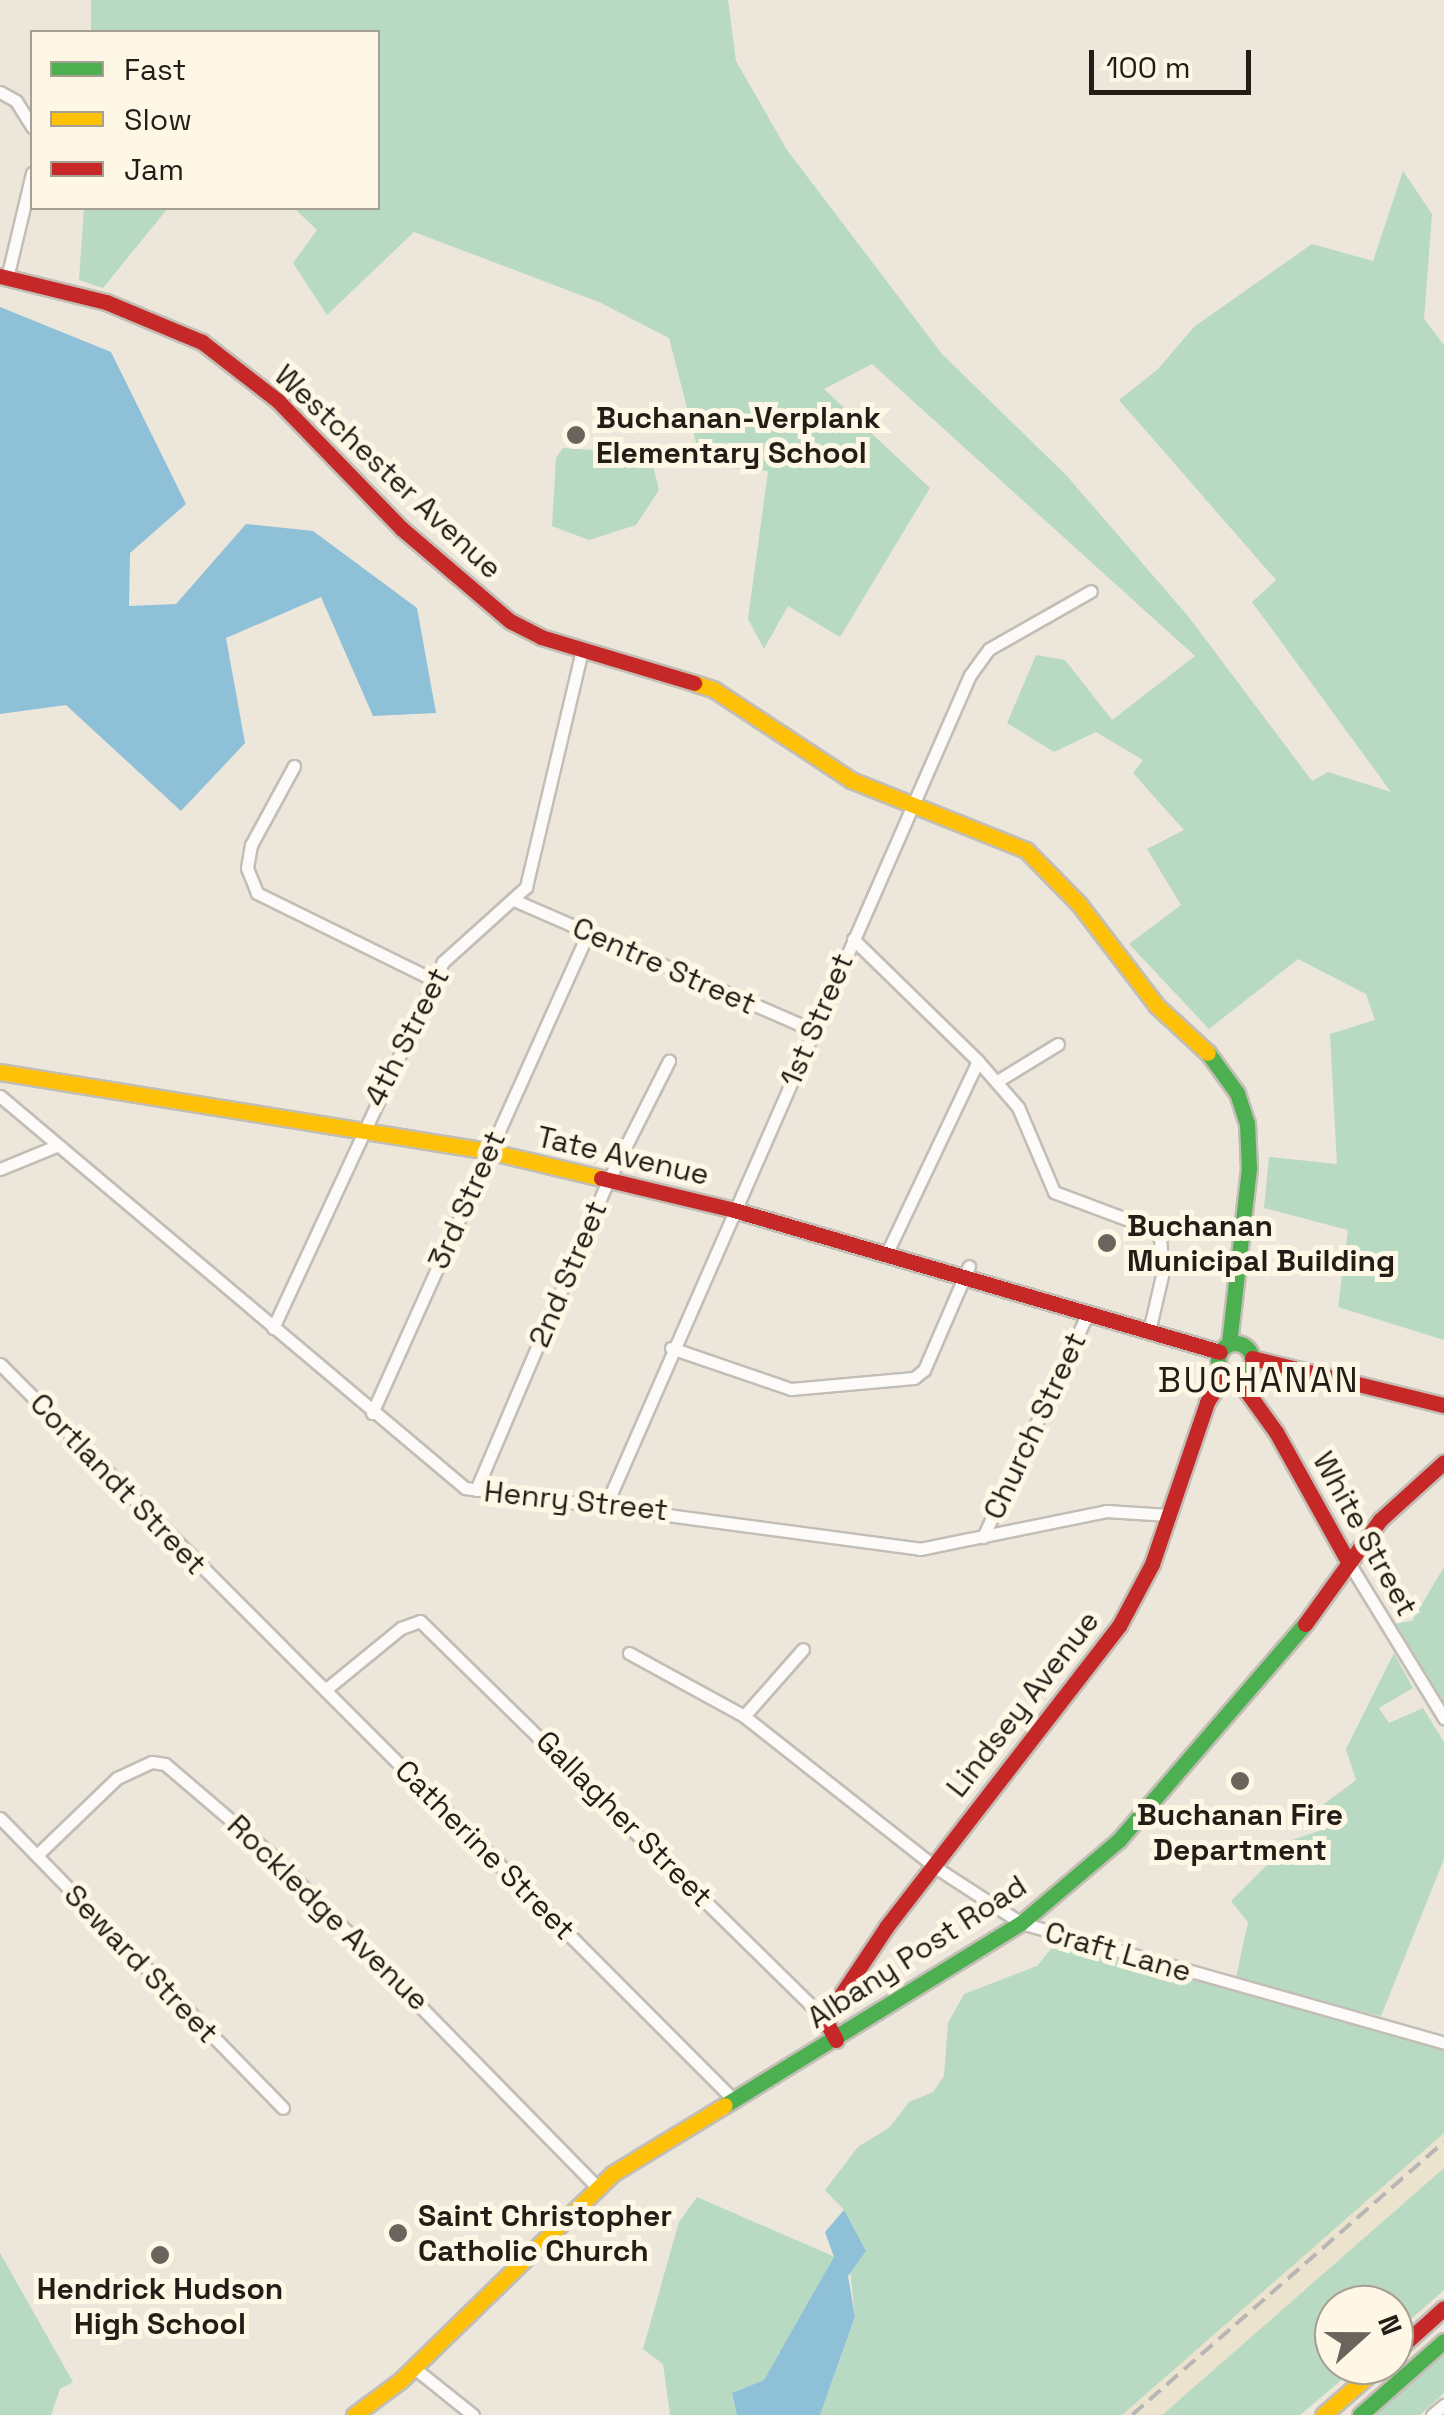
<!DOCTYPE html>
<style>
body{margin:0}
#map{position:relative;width:1444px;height:2415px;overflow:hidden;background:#ece6db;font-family:"Space Grotesk",sans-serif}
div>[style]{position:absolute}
.built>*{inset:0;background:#ece3ce}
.green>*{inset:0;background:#b8dac2}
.water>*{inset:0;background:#8ec0d8}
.roads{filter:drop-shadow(2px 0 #c3beb5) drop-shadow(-2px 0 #c3beb5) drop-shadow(0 2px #c3beb5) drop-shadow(0 -2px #c3beb5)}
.street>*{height:11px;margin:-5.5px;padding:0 5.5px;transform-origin:5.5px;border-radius:5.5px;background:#fcfbfa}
.fast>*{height:15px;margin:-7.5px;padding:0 7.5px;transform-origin:7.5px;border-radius:7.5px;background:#4caf50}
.fast>.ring{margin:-7.5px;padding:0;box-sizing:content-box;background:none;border:15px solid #4caf50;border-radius:50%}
.slow>*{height:15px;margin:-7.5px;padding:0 7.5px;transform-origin:7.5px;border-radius:7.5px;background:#ffc107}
.jam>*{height:15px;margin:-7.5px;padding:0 7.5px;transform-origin:7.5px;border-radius:7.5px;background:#c62828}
.rail>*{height:4px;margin-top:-2px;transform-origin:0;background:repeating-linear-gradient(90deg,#b8b6b4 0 15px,transparent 0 23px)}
.dots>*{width:28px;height:28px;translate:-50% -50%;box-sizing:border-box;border:5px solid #fef7e6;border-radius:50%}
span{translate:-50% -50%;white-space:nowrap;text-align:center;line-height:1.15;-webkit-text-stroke:10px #fef7e6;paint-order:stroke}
.poi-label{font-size:30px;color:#221e17;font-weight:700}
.left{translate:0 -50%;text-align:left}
.street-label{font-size:30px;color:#221e17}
.quarter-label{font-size:35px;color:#221e17;letter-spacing:2.5px}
.legend{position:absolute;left:30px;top:30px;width:350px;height:180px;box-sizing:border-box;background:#fef7e6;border:2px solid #a6a093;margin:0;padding:12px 18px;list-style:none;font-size:30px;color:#221e17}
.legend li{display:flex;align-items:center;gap:20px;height:50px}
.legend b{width:50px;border:2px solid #a6a093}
.north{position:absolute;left:1314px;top:2285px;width:100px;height:100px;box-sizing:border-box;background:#fef7e6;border:2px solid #a6a093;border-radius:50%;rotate:69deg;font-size:28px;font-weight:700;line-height:40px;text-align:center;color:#221e17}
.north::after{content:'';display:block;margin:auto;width:35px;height:45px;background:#69645c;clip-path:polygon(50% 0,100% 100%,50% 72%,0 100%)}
.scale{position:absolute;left:1089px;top:50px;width:162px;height:45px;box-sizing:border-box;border:5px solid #221e17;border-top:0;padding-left:12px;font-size:30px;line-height:35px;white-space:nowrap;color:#221e17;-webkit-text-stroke:8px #fef7e6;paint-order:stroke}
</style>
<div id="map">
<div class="built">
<i style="clip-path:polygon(1444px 2133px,1444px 2168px,1351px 2250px,1162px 2415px,1122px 2415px)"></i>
</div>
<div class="green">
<i style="clip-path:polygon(91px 0,728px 0,736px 61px,787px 150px,942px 354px,1066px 475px,1188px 616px,1312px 781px,1328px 772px,1391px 792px,1252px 602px,1276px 580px,1119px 400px,1157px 370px,1195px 326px,1312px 244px,1373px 261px,1403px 171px,1432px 214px,1424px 319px,1444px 345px,1444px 1340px,1338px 1307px,1348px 1230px,1264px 1208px,1269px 1157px,1337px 1164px,1330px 1034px,1375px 1020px,1366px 994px,1298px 959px,1209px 1029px,1129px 944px,1181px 905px,1147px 849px,1184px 830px,1133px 773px,1143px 760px,1096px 732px,1054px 752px,1007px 723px,1036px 655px,1065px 660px,1112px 720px,1195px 656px,872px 364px,824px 389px,930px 488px,840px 637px,788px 606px,764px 649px,748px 619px,768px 471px,702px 466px,669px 338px,599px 302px,414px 232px,327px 315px,293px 263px,317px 230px,294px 208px,378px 208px,378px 32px,91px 32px)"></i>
<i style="clip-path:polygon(84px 208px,168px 208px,103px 288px,79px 280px)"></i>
<i style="clip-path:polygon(563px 448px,650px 454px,659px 490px,636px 525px,589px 540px,552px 526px,556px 458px)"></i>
<i style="clip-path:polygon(1444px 1567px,1444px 1710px,1393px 1624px,1412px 1621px)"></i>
<i style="clip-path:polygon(1394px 1653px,1413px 1688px,1379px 1708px,1389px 1723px,1423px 1708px,1444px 1742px,1444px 1859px,1381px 2016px,1235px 1982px,1248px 1922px,1231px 1901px,1292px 1840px,1328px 1828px,1324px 1804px,1356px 1780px,1346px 1749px)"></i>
<i style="clip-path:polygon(1059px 1939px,1444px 2048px,1444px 2133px,1122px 2415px,820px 2415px,855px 2318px,844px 2210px,825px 2190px,858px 2147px,890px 2127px,909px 2102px,933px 2092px,944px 2076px,948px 2023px,964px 1994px,1037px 1966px)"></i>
<i style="clip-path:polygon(1444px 2168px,1444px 2290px,1394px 2334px,1394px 2305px,1334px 2305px,1334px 2365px,1359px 2365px,1351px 2372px,1300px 2415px,1162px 2415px)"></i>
<i style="clip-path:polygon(697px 2197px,835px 2257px,764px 2380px,732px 2393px,737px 2415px,670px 2415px,663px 2364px,643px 2349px,679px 2222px)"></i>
<i style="clip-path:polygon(0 2253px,73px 2382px,60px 2389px,51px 2415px,0 2415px)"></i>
<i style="clip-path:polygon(1444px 2352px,1444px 2393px,1420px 2415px,1375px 2415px)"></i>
</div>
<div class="water">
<i style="clip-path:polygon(0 307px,111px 352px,186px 504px,130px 553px,129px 606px,176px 604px,246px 524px,313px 531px,417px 608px,436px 713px,373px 716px,321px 597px,226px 638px,245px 743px,181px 811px,66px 705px,0 714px)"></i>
<i style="clip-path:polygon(844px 2210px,866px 2251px,848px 2276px,855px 2317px,820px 2415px,737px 2415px,732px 2393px,764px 2380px,834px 2257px,825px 2232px)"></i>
</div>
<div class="roads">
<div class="street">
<i style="left:0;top:92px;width:18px;rotate:29deg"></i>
<i style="left:16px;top:101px;width:31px;rotate:58deg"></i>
<i style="left:7px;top:278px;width:108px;rotate:-76.6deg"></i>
<i style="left:294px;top:766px;width:90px;rotate:118.6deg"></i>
<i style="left:251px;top:845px;width:23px;rotate:100deg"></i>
<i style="left:247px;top:868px;width:27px;rotate:68deg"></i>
<i style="left:257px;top:893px;width:197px;rotate:26.2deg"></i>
<i style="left:516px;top:901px;width:324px;rotate:23.5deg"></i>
<i style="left:853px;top:939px;width:175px;rotate:44.3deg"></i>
<i style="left:978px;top:1061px;width:212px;rotate:115.4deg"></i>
<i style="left:978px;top:1061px;width:61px;rotate:49deg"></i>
<i style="left:1018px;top:1107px;width:92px;rotate:67deg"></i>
<i style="left:1054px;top:1192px;width:106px;rotate:20.5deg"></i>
<i style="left:1153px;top:1229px;width:11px;rotate:52deg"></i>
<i style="left:1160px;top:1238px;width:33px;rotate:85deg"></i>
<i style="left:1163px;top:1271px;width:62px;rotate:103.1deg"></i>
<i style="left:999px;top:1080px;width:69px;rotate:-31.4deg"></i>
<i style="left:0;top:1096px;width:608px;rotate:40.13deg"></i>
<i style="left:465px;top:1488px;width:459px;rotate:7.6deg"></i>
<i style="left:920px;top:1549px;width:190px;rotate:-11.5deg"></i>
<i style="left:1106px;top:1511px;width:63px;rotate:3.6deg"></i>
<i style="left:0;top:1169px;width:61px;rotate:-22.3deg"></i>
<i style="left:273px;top:1328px;width:404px;rotate:-65.1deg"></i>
<i style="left:443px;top:962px;width:112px;rotate:-42.1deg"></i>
<i style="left:526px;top:887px;width:244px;rotate:-76.7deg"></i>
<i style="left:671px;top:1348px;width:127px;rotate:18.9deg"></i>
<i style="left:791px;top:1389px;width:123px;rotate:-5.1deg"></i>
<i style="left:914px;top:1378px;width:13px;rotate:-39deg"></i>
<i style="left:924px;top:1370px;width:113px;rotate:-66.6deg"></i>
<i style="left:0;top:1364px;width:1037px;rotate:45.08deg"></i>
<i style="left:372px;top:1413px;width:526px;rotate:-65.77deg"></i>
<i style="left:476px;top:1490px;width:336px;rotate:-66.9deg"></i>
<i style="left:608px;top:1181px;width:135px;rotate:-63.1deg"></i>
<i style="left:607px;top:1503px;width:904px;rotate:-66.33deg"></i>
<i style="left:970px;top:675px;width:32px;rotate:-54deg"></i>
<i style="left:989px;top:649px;width:117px;rotate:-29.6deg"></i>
<i style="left:983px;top:1537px;width:245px;rotate:-64.9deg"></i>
<i style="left:1349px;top:1563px;width:182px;rotate:58.5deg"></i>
<i style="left:629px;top:1653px;width:131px;rotate:28.7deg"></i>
<i style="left:744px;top:1716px;width:247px;rotate:38.3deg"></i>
<i style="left:938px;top:1869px;width:99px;rotate:33deg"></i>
<i style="left:1021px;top:1923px;width:440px;rotate:15.8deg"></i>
<i style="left:325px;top:1690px;width:98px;rotate:-39.2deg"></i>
<i style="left:401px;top:1628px;width:20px;rotate:-20deg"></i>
<i style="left:420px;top:1621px;width:568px;rotate:44.5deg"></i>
<i style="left:744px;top:1716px;width:89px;rotate:-48.6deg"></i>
<i style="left:0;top:1818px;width:405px;rotate:45.7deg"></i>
<i style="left:37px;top:1855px;width:111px;rotate:-43.9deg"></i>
<i style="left:117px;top:1778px;width:38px;rotate:-25deg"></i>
<i style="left:152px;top:1762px;width:13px;rotate:9deg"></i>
<i style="left:165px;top:1764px;width:145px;rotate:40.5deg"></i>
<i style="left:275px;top:1858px;width:460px;rotate:45.6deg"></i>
<i style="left:413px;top:2367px;width:77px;rotate:38.7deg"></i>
<i style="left:1432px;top:2415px;width:16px;rotate:-40deg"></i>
</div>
<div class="fast">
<i style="left:1208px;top:1053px;width:49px;rotate:54.1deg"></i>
<i style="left:1237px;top:1093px;width:32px;rotate:72deg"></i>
<i style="left:1247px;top:1123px;width:45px;rotate:87.5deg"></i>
<i style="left:1249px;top:1168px;width:177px;rotate:96.5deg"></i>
<i class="ring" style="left:1218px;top:1343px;width:19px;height:19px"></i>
<i style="left:725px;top:2105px;width:347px;rotate:-31.6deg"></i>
<i style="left:1021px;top:1923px;width:128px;rotate:-40.3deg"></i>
<i style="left:1119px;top:1840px;width:285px;rotate:-49.3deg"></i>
<i style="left:1360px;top:2415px;width:112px;rotate:-41.4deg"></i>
</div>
<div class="slow">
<i style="left:694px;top:683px;width:20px;rotate:18deg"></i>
<i style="left:713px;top:689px;width:165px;rotate:33.4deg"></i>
<i style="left:851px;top:780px;width:188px;rotate:21.8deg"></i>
<i style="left:1026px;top:850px;width:76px;rotate:45.5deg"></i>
<i style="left:1079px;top:904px;width:128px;rotate:52.6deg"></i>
<i style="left:1157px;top:1006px;width:69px;rotate:42.7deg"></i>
<i style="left:0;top:1072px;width:494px;rotate:9.2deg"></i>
<i style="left:488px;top:1151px;width:116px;rotate:13.4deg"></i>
<i style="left:354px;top:2415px;width:57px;rotate:-36.5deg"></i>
<i style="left:400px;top:2381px;width:296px;rotate:-44.3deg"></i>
<i style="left:612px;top:2174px;width:132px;rotate:-31.4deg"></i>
<i style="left:1323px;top:2415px;width:76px;rotate:-41.3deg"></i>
</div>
<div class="jam">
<i style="left:0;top:276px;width:109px;rotate:13.8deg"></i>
<i style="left:106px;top:302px;width:104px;rotate:22.6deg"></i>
<i style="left:202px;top:342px;width:96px;rotate:37.8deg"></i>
<i style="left:278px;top:401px;width:177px;rotate:45.9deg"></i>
<i style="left:401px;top:528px;width:143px;rotate:40.5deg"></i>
<i style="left:510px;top:621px;width:35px;rotate:27deg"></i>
<i style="left:541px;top:637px;width:160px;rotate:16.7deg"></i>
<i style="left:601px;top:1178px;width:137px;rotate:13.5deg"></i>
<i style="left:734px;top:1210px;width:506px;rotate:16.29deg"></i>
<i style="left:1252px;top:1358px;width:198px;rotate:13.8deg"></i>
<i style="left:1237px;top:1378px;width:67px;rotate:54.2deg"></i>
<i style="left:1276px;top:1432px;width:150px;rotate:60.9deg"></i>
<i style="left:1305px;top:1624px;width:128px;rotate:-54.2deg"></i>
<i style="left:1380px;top:1520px;width:86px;rotate:-42.2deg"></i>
<i style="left:836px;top:2040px;width:24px;rotate:-118deg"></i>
<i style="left:825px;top:2019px;width:112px;rotate:-56.3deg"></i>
<i style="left:887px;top:1926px;width:379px;rotate:-52.3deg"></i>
<i style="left:1119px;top:1626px;width:70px;rotate:-62deg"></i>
<i style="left:1152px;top:1564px;width:171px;rotate:-71.2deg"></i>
<i style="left:1207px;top:1402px;width:33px;rotate:-57deg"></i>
<i style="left:1394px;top:2353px;width:67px;rotate:-42deg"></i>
</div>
</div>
<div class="rail">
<i style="left:1132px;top:2415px;width:415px;rotate:-41.2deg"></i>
</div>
<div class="dots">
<i style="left:576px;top:435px;background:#69645c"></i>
<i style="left:1107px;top:1243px;background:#69645c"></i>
<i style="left:1240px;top:1781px;background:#69645c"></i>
<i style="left:398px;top:2233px;background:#69645c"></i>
<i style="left:160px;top:2255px;background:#69645c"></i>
</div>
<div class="poi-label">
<span class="left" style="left:596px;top:435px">Buchanan-Verplank<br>Elementary School</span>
<span class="left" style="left:1127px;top:1243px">Buchanan<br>Municipal Building</span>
<span style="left:1240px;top:1832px">Buchanan Fire<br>Department</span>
<span class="left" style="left:418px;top:2233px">Saint Christopher<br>Catholic Church</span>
<span style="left:160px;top:2306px">Hendrick Hudson<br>High School</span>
</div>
<div class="street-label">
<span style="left:388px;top:472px;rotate:43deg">Westchester Avenue</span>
<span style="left:664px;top:966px;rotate:24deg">Centre Street</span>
<span style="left:817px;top:1020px;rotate:-67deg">1st Street</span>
<span style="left:407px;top:1037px;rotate:-63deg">4th Street</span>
<span style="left:623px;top:1156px;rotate:13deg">Tate Avenue</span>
<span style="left:467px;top:1200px;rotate:-66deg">3rd Street</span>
<span style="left:568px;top:1274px;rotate:-67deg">2nd Street</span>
<span style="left:1035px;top:1426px;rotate:-65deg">Church Street</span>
<span style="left:118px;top:1484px;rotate:46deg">Cortlandt Street</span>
<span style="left:576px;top:1501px;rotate:6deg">Henry Street</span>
<span style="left:1365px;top:1534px;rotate:61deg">White Street</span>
<span style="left:1023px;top:1704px;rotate:-52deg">Lindsey Avenue</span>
<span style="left:624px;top:1819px;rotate:45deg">Gallagher Street</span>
<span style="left:485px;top:1850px;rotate:45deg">Catherine Street</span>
<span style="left:328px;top:1913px;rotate:44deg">Rockledge Avenue</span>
<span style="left:917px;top:1952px;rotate:-33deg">Albany Post Road</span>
<span style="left:1118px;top:1952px;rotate:16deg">Craft Lane</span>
<span style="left:141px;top:1964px;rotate:46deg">Seward Street</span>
</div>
<div class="quarter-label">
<span style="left:1259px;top:1380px">BUCHANAN</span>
</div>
<ul class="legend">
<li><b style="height:12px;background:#4caf50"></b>Fast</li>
<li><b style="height:12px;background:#ffc107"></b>Slow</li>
<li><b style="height:12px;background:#c62828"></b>Jam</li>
</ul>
<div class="north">N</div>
<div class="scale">100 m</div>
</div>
